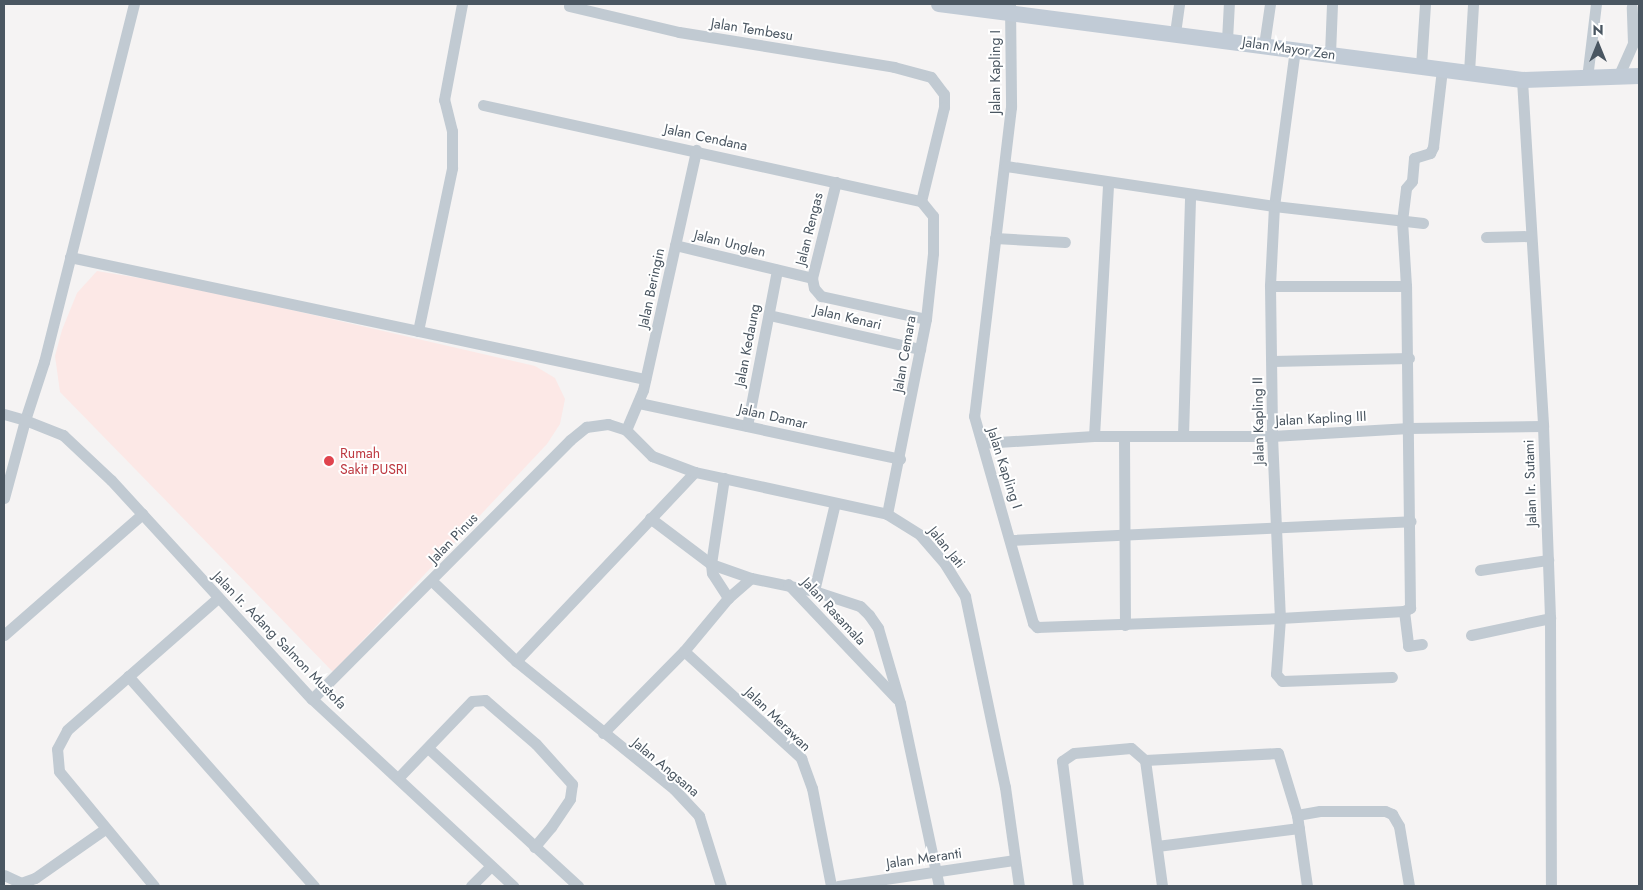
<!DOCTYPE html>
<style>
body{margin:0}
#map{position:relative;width:1643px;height:890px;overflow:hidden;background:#f5f3f3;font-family:Jost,sans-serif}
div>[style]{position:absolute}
.medical>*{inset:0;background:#fce8e6}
.street>*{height:11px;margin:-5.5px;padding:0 5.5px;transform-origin:5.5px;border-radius:5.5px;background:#c1cad2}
.secondary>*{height:16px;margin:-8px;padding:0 8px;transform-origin:8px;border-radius:8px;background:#c1cbd6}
.dots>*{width:14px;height:14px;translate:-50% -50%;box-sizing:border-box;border:2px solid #fff;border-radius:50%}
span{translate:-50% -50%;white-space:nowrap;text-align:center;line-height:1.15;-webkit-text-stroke:4px #fff;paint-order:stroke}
.street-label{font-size:14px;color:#4a5661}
.health-label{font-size:14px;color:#be3a42}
.left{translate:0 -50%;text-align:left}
.frame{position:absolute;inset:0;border:5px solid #4a5661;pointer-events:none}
.north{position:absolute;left:1573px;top:20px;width:50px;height:50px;-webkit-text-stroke:4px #fff;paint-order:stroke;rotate:0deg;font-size:14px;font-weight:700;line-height:20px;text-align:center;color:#4a5661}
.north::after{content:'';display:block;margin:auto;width:18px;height:22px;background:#4a5661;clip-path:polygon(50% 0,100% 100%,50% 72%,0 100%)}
</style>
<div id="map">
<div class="medical">
<i style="clip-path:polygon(97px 271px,188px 286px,535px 366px,555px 378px,565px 399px,560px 424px,547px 444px,333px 672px,60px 392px,55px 356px,62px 330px,77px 293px)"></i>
</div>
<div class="street">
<i style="left:1010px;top:4px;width:103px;rotate:89.4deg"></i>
<i style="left:1011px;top:107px;width:311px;rotate:96.8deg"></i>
<i style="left:974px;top:416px;width:215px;rotate:74.1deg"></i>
<i style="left:1033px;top:623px;width:6px;rotate:45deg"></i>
<i style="left:1037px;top:627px;width:243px;rotate:-2.1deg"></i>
<i style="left:1280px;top:618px;width:124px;rotate:-3.2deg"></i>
<i style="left:1404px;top:611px;width:7px;rotate:-27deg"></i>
<i style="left:1410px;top:608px;width:322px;rotate:-90.7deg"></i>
<i style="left:1406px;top:286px;width:136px;rotate:180deg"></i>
<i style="left:569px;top:6px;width:113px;rotate:13.3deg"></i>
<i style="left:679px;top:32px;width:218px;rotate:9.2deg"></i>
<i style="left:894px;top:67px;width:38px;rotate:15deg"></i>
<i style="left:931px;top:77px;width:21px;rotate:53deg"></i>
<i style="left:944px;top:94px;width:13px;rotate:90deg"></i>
<i style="left:944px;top:107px;width:97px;rotate:103.7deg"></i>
<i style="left:1175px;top:33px;width:29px;rotate:-82deg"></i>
<i style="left:1227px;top:40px;width:36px;rotate:-87deg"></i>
<i style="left:1264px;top:45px;width:41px;rotate:-81.7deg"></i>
<i style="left:1295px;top:49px;width:158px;rotate:97.6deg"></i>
<i style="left:1274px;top:206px;width:80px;rotate:92.9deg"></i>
<i style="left:1270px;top:286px;width:150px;rotate:89.2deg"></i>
<i style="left:1272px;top:436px;width:182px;rotate:87.5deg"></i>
<i style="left:1280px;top:618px;width:56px;rotate:94.1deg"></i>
<i style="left:1276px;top:674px;width:9px;rotate:49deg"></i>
<i style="left:1282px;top:681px;width:110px;rotate:-2.1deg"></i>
<i style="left:1330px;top:54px;width:50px;rotate:-87.7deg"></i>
<i style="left:1421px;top:66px;width:62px;rotate:-86.3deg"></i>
<i style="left:1469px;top:72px;width:68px;rotate:-86.6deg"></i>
<i style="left:1618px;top:77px;width:37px;rotate:-66deg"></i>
<i style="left:1633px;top:43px;width:36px;rotate:-92deg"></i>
<i style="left:1587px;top:78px;width:75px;rotate:-83.1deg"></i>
<i style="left:1522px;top:80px;width:347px;rotate:86.5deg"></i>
<i style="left:1543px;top:426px;width:192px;rotate:87.9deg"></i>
<i style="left:1550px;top:618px;width:268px;rotate:89.8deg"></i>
<i style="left:483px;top:105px;width:448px;rotate:12.4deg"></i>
<i style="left:1006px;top:166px;width:271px;rotate:8.5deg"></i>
<i style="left:1274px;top:206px;width:150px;rotate:6.5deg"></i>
<i style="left:1486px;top:237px;width:44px;rotate:-1.3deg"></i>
<i style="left:995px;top:238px;width:70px;rotate:3.3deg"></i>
<i style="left:675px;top:245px;width:141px;rotate:13.5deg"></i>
<i style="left:812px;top:278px;width:99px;rotate:-76deg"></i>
<i style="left:70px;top:257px;width:588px;rotate:11.98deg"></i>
<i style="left:812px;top:278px;width:10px;rotate:79deg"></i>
<i style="left:814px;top:288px;width:11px;rotate:49deg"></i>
<i style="left:821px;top:296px;width:107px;rotate:12.4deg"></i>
<i style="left:1406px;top:286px;width:65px;rotate:-93.5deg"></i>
<i style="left:1402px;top:221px;width:33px;rotate:-83deg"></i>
<i style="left:1406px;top:188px;width:9px;rotate:-49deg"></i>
<i style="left:1412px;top:181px;width:23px;rotate:-85deg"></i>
<i style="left:1414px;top:158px;width:17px;rotate:-17deg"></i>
<i style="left:1430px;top:153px;width:7px;rotate:-63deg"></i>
<i style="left:1433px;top:147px;width:79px;rotate:-83.4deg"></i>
<i style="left:769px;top:315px;width:155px;rotate:12.7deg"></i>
<i style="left:418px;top:331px;width:167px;rotate:-78.2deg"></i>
<i style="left:452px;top:168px;width:37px;rotate:-90deg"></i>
<i style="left:452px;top:131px;width:32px;rotate:-104deg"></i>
<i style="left:444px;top:100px;width:98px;rotate:-79.4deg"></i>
<i style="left:1272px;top:361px;width:137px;rotate:-1.3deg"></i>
<i style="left:639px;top:403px;width:267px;rotate:12.1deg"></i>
<i style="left:4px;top:414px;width:22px;rotate:16deg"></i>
<i style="left:25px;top:420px;width:61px;rotate:-71.9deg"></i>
<i style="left:44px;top:362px;width:369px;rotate:-75.9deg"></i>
<i style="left:747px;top:426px;width:159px;rotate:-79.1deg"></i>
<i style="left:626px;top:430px;width:43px;rotate:-67deg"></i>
<i style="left:643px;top:390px;width:246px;rotate:-77.5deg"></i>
<i style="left:1183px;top:435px;width:241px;rotate:-88.3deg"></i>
<i style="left:1094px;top:436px;width:253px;rotate:-86.8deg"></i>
<i style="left:1124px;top:437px;width:188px;rotate:89.7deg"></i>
<i style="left:982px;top:443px;width:112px;rotate:-3.6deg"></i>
<i style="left:1094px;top:436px;width:178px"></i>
<i style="left:1272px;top:436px;width:137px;rotate:-3.3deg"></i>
<i style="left:1409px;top:428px;width:134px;rotate:-0.9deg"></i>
<i style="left:724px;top:478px;width:87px;rotate:98.6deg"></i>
<i style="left:711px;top:564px;width:9px;rotate:84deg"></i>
<i style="left:712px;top:573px;width:30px;rotate:57deg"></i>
<i style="left:4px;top:498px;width:81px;rotate:-74.9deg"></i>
<i style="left:25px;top:420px;width:41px;rotate:21.5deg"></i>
<i style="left:63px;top:435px;width:66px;rotate:43.2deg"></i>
<i style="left:111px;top:480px;width:297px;rotate:47.5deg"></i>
<i style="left:312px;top:699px;width:275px;rotate:42.9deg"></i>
<i style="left:887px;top:514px;width:199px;rotate:-78.7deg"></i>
<i style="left:926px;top:319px;width:66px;rotate:-83.9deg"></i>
<i style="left:933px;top:253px;width:37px;rotate:-90deg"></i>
<i style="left:933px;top:216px;width:19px;rotate:-129deg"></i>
<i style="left:650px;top:518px;width:76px;rotate:37deg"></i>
<i style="left:711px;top:564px;width:42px;rotate:19.3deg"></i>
<i style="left:751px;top:578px;width:64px;rotate:11.7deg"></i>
<i style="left:814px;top:591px;width:48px;rotate:18.1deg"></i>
<i style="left:860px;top:606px;width:13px;rotate:45deg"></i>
<i style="left:869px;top:615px;width:16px;rotate:55deg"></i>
<i style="left:878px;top:628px;width:78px;rotate:73.7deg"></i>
<i style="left:900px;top:703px;width:187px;rotate:78deg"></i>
<i style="left:1011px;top:540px;width:400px;rotate:-2.7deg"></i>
<i style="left:1480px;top:570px;width:69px;rotate:-8.4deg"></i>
<i style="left:432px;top:581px;width:116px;rotate:43.6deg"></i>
<i style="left:516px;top:661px;width:260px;rotate:-46.6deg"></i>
<i style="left:788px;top:584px;width:158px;rotate:46.5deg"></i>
<i style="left:814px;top:591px;width:90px;rotate:-76.6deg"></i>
<i style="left:1404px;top:611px;width:35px;rotate:83deg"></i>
<i style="left:1408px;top:646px;width:14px;rotate:-8deg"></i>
<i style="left:4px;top:635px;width:184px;rotate:-41.2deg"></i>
<i style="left:1471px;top:635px;width:81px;rotate:-12.1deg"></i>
<i style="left:684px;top:651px;width:159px;rotate:42.4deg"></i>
<i style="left:801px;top:758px;width:32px;rotate:70deg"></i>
<i style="left:812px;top:788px;width:100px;rotate:79deg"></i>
<i style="left:516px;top:661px;width:203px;rotate:39deg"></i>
<i style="left:674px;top:789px;width:37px;rotate:47deg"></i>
<i style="left:699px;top:816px;width:73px;rotate:72.6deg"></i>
<i style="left:128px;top:676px;width:281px;rotate:48.5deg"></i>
<i style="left:312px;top:699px;width:366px;rotate:-45.1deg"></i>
<i style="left:570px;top:440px;width:21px;rotate:-39deg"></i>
<i style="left:586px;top:427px;width:22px;rotate:-8deg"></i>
<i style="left:608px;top:424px;width:19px;rotate:18deg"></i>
<i style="left:626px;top:430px;width:37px;rotate:45deg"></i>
<i style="left:652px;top:456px;width:46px;rotate:20.4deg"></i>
<i style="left:695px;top:472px;width:197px;rotate:12.3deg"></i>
<i style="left:887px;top:514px;width:39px;rotate:32deg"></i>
<i style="left:920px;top:535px;width:38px;rotate:49deg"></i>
<i style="left:945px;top:564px;width:38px;rotate:58deg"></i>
<i style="left:965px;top:596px;width:195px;rotate:78.2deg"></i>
<i style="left:1005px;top:787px;width:100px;rotate:82deg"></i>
<i style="left:603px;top:733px;width:115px;rotate:-45.4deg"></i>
<i style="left:684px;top:651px;width:69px;rotate:-50.3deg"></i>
<i style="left:728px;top:598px;width:30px;rotate:-41deg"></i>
<i style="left:428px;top:748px;width:204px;rotate:42.6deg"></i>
<i style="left:1145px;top:760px;width:133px;rotate:-3deg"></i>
<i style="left:1278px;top:753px;width:65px;rotate:73deg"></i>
<i style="left:1297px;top:815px;width:72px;rotate:82deg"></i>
<i style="left:399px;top:777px;width:105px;rotate:-46.2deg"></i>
<i style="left:472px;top:701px;width:13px;rotate:-4deg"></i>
<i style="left:485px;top:700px;width:67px;rotate:40.8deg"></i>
<i style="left:536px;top:744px;width:54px;rotate:48deg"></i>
<i style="left:572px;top:784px;width:15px;rotate:98deg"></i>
<i style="left:570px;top:799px;width:34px;rotate:124deg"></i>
<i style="left:551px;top:827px;width:26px;rotate:130deg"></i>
<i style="left:1297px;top:815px;width:23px;rotate:-10deg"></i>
<i style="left:1320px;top:811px;width:65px"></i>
<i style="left:1385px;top:811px;width:8px;rotate:23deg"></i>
<i style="left:1392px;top:814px;width:14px;rotate:60deg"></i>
<i style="left:1399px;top:826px;width:61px;rotate:80.5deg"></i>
<i style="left:1157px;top:846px;width:143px;rotate:-7.2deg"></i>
<i style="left:4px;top:875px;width:19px;rotate:25deg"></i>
<i style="left:21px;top:883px;width:15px;rotate:-20deg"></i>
<i style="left:35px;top:878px;width:85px;rotate:-35deg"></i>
<i style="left:154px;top:886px;width:149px;rotate:-129.6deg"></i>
<i style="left:59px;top:771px;width:22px;rotate:-95deg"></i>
<i style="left:57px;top:749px;width:21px;rotate:-62deg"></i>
<i style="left:67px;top:730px;width:201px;rotate:-41.2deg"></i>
<i style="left:471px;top:886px;width:28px;rotate:-45deg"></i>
<i style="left:838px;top:886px;width:179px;rotate:-8.4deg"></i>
<i style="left:1078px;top:886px;width:126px;rotate:-97.3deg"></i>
<i style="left:1062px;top:761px;width:14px;rotate:-34deg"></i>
<i style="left:1074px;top:753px;width:57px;rotate:-5deg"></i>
<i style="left:1131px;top:748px;width:18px;rotate:41deg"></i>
<i style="left:1145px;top:760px;width:127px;rotate:82.3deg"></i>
</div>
<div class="secondary">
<i style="left:939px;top:4px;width:588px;rotate:7.43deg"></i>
<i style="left:1522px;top:80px;width:117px;rotate:-2deg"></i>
</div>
<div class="dots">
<i style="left:329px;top:461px;background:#e0444e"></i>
</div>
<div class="street-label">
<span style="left:752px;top:29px;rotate:9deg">Jalan Tembesu</span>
<span style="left:1289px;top:48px;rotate:8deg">Jalan Mayor Zen</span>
<span style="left:995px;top:72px;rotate:-90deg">Jalan Kapling I</span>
<span style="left:706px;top:137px;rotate:12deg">Jalan Cendana</span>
<span style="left:809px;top:229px;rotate:-76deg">Jalan Rengas</span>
<span style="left:730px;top:243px;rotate:14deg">Jalan Unglen</span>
<span style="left:651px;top:288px;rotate:-78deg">Jalan Beringin</span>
<span style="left:848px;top:317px;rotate:13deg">Jalan Kenari</span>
<span style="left:747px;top:345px;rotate:-79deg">Jalan Kedaung</span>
<span style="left:904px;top:354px;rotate:-80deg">Jalan Cemara</span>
<span style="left:773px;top:416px;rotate:13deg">Jalan Damar</span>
<span style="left:1321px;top:418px;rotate:-3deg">Jalan Kapling III</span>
<span style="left:1258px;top:421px;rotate:-91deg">Jalan Kapling II</span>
<span style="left:1005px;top:468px;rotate:72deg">Jalan Kapling I</span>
<span style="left:1530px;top:483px;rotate:-92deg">Jalan Ir. Sutami</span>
<span style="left:453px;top:538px;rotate:-46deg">Jalan Pinus</span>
<span style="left:947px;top:547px;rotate:51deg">Jalan Jati</span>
<span style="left:834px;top:611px;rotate:47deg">Jalan Rasamala</span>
<span style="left:280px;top:640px;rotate:46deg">Jalan Ir. Adang Salmon Mustofa</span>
<span style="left:778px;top:719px;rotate:44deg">Jalan Merawan</span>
<span style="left:666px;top:767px;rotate:40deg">Jalan Angsana</span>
<span style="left:924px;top:858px;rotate:-8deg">Jalan Meranti</span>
</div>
<div class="health-label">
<span class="left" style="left:340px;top:461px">Rumah<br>Sakit PUSRI</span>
</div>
<div class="frame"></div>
<div class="north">N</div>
</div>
